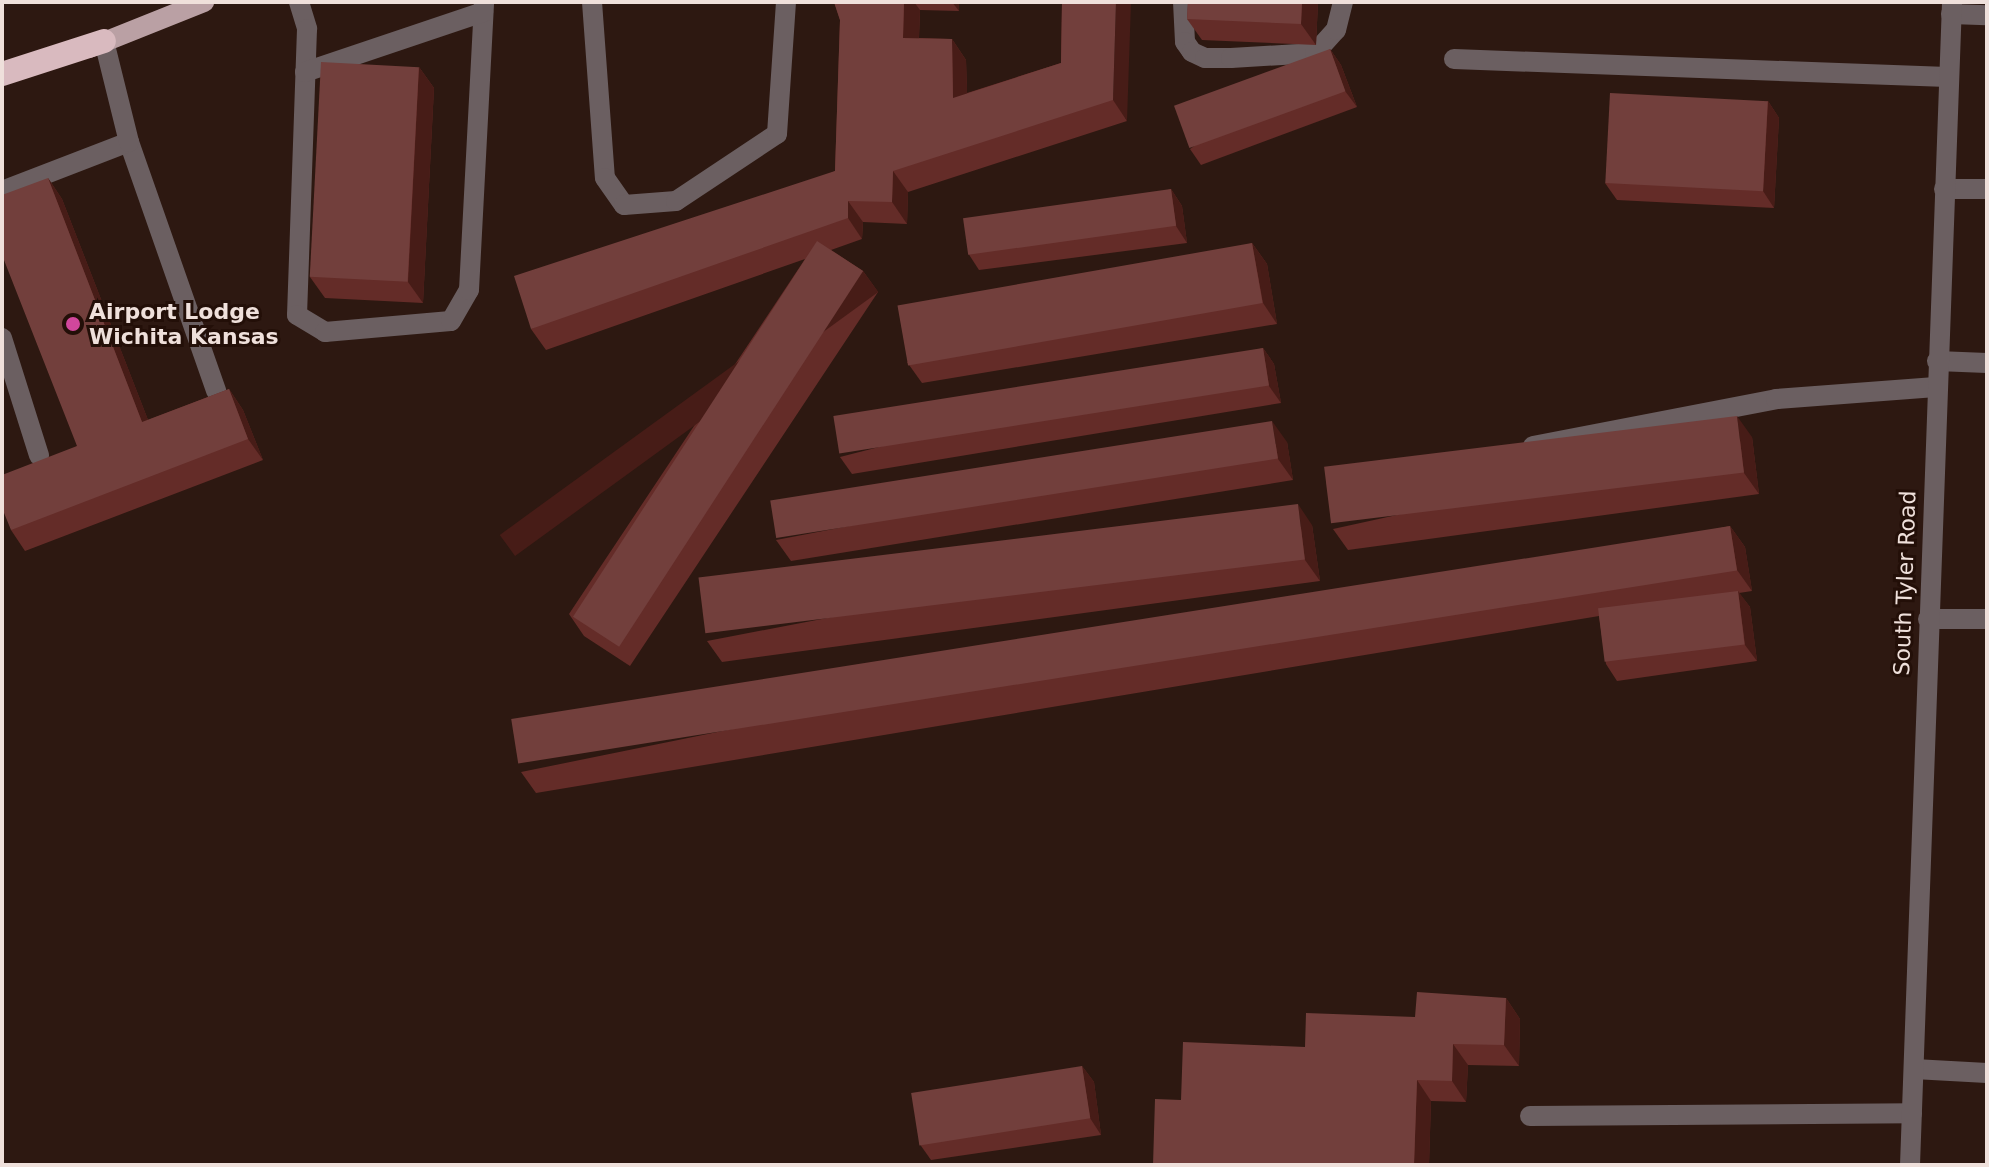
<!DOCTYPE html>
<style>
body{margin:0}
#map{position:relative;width:1989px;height:1167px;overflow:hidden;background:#2d1811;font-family:"DejaVu Sans",sans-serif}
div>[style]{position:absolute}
.minor>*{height:20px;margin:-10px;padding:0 10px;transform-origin:10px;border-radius:10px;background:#6b5f61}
.major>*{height:20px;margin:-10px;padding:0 10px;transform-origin:10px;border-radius:10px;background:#baa0a4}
.highway>*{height:24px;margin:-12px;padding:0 12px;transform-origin:12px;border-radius:12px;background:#d9babf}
.wall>*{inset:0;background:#642c28}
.shaded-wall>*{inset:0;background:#471c17;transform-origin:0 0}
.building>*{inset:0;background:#723f3c;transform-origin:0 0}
.dots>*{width:22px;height:22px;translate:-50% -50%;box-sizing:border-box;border:4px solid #230f08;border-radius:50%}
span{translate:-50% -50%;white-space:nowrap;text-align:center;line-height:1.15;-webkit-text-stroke:6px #230f08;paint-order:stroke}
.poi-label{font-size:22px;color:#efe0db;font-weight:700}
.left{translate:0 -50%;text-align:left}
.street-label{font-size:22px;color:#efe0db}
.frame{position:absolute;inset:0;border:4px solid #efe0db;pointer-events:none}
</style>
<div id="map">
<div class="minor">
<i style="left:299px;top:2px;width:28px;rotate:73deg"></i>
<i style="left:307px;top:29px;width:286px;rotate:92deg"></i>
<i style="left:297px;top:315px;width:33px;rotate:31deg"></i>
<i style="left:325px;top:332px;width:126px;rotate:-5deg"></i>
<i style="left:451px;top:321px;width:36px;rotate:-60deg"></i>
<i style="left:469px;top:290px;width:288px;rotate:-87deg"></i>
<i style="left:592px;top:2px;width:176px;rotate:85.8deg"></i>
<i style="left:605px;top:178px;width:33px;rotate:55deg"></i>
<i style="left:624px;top:205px;width:52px;rotate:-4.4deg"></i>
<i style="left:676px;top:201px;width:121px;rotate:-33.6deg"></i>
<i style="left:777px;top:134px;width:132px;rotate:-86.1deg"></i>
<i style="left:1183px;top:2px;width:40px;rotate:87.1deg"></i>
<i style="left:1185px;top:42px;width:12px;rotate:55deg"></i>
<i style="left:1192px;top:52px;width:14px;rotate:25deg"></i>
<i style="left:1205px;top:58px;width:26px"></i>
<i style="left:1231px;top:58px;width:84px;rotate:-3.4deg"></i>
<i style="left:1315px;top:53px;width:31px;rotate:-48deg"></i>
<i style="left:1336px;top:30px;width:29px;rotate:-76deg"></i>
<i style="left:1951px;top:14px;width:36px;rotate:2deg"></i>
<i style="left:1454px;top:59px;width:494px;rotate:2.1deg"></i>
<i style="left:305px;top:72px;width:188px;rotate:-18.6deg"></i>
<i style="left:129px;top:142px;width:264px;rotate:70.7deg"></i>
<i style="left:1944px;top:189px;width:43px"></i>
<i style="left:2px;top:191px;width:136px;rotate:-21.1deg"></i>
<i style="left:129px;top:142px;width:104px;rotate:-103.9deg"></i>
<i style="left:2px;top:338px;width:123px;rotate:72.5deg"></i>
<i style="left:1937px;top:361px;width:50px;rotate:2.3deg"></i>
<i style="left:1533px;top:446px;width:248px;rotate:-10.9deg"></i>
<i style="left:1776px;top:399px;width:160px;rotate:-4.3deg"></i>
<i style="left:1928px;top:619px;width:59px"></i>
<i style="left:1914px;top:1069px;width:73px;rotate:3.1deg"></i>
<i style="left:1530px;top:1116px;width:382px;rotate:-0.4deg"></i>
<i style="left:1910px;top:1165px;width:1164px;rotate:-87.93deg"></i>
</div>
<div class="major">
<i style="left:89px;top:48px;width:124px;rotate:-21.8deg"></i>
</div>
<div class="highway">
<i style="left:2px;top:74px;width:107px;rotate:-17.9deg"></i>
</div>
<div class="wall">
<i style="clip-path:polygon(834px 2px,959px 2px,959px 11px,920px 10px,919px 38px,952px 39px,966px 60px,967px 93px,1061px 63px,1062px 2px,1127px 121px,908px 192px,907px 224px,863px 222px,862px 239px,831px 250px,863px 271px,878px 292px,630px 666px,584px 636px,569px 614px,805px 259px,546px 350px,531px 329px,835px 171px,840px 20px)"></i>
<i style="clip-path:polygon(1188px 2px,1318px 2px,1316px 45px,1202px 40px,1187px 19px)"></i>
<i style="clip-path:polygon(1330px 49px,1341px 65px,1357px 107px,1201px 165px,1190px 149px)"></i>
<i style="clip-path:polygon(419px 67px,434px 88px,423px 303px,325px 298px,310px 277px)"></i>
<i style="clip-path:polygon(1768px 101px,1779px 118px,1774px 208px,1617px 200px,1605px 183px)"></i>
<i style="clip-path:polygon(48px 178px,62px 199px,148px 420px,229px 389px,243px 410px,263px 460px,25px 551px,11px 530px,77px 446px)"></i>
<i style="clip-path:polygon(1171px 189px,1182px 206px,1187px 243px,979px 270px,968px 253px)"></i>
<i style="clip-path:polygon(1252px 243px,1267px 264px,1277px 324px,922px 383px,907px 362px)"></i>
<i style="clip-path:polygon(1263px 348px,1274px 364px,1281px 403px,852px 474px,840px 457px)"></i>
<i style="clip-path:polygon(1752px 437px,1759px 494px,1348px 550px,1333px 529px)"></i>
<i style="clip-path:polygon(1287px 442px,1293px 480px,791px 561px,776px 540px)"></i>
<i style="clip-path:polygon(1312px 525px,1320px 581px,722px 662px,707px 641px)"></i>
<i style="clip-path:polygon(1730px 526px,1745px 547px,1752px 591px,1739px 593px,1750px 607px,1757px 661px,1617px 681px,1606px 664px,1599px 616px,536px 793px,521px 772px)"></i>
<i style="clip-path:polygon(1506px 998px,1520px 1019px,1519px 1066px,1468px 1065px,1466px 1102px,1431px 1101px,1429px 1165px,1153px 1165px,1181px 1100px,1305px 1047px,1415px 1017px)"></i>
<i style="clip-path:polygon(1082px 1066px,1094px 1082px,1101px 1135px,931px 1160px,919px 1143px)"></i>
</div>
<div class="shaded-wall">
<i style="clip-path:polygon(904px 2px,914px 2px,920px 10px,918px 59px,903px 38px)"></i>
<i style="clip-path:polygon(952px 2px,959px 2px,959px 11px)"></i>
<i style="clip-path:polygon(1116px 2px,1131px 2px,1127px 121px,1113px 100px)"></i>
<i style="clip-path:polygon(1302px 2px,1318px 2px,1316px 45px,1301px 24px)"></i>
<i style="clip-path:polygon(952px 39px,966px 60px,968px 119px,953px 98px)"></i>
<i style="clip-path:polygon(1330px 49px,1341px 65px,1357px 107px,1345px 91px)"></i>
<i style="clip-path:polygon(419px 67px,434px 88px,423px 303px,408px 282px)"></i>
<i style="clip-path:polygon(1768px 101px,1779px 118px,1774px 208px,1763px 191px)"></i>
<i style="clip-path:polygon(893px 171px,908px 192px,907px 224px,892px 202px)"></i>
<i style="clip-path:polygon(48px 178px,62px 199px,157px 443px,142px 422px)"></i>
<i style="clip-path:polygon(1171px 189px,1182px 206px,1187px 243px,1176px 226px)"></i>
<i style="clip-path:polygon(848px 201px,863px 222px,862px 239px,848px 218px)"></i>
<i style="clip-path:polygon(1252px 243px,1267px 264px,1277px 324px,1263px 303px)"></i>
<i style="left:863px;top:271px;width:26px;height:449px;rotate:54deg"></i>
<i style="clip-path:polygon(1263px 348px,1274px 364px,1281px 403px,1269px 386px)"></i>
<i style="clip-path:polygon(229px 389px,243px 410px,263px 460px,248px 439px)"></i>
<i style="clip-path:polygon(1737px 416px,1752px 437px,1759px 494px,1744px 473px)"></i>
<i style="clip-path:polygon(1272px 421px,1287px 442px,1293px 480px,1278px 459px)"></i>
<i style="clip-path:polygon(1298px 504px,1312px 525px,1320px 581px,1305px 560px)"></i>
<i style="clip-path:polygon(1730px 526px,1745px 547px,1752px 591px,1737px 570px)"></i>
<i style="clip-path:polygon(1738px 591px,1750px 607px,1757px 661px,1745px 645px)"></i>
<i style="clip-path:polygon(1506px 998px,1520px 1019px,1519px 1066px,1504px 1045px)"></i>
<i style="clip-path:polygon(1453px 1044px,1468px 1065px,1466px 1102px,1452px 1081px)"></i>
<i style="clip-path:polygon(1082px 1066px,1094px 1082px,1101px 1135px,1090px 1118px)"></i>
<i style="clip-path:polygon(1417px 1080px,1431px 1101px,1429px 1165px,1414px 1165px)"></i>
</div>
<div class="building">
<i style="clip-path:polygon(834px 2px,904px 2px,903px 38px,952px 39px,953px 98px,1061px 63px,1062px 2px,1116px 2px,1113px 100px,893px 171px,892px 202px,848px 201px,848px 218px,531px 329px,514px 276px,835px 171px,840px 20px)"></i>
<i style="clip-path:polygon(1188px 2px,1302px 2px,1301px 24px,1187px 19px)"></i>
<i style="left:1330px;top:49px;width:45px;height:166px;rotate:70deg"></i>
<i style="left:321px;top:62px;width:98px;height:215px;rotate:3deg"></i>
<i style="left:1610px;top:93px;width:158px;height:90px;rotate:3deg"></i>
<i style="clip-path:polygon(48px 178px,142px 422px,229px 389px,248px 439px,11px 530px,2px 508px,2px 475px,77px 446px,2px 255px,2px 195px)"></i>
<i style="left:1171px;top:189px;width:37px;height:210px;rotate:82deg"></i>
<i style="left:817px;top:241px;width:55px;height:448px;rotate:33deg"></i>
<i style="left:1252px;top:243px;width:61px;height:360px;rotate:80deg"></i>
<i style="left:1263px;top:348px;width:38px;height:435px;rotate:81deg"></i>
<i style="left:1737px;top:416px;width:57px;height:416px;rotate:83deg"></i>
<i style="left:1272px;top:421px;width:38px;height:508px;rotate:81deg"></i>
<i style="left:1298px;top:504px;width:56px;height:604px;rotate:83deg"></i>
<i style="left:1730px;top:526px;width:45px;height:1234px;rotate:81deg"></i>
<i style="left:1738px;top:591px;width:54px;height:141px;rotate:83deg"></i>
<i style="clip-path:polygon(1417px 992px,1506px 998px,1504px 1045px,1453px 1044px,1452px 1081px,1417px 1080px,1414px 1165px,1153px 1165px,1155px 1099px,1181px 1100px,1183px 1042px,1305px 1047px,1306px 1013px,1415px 1017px)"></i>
<i style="left:1082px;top:1066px;width:53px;height:173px;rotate:81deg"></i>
</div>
<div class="dots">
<i style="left:73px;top:324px;background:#d1479c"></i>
</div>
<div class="poi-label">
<span class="left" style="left:89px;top:324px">Airport Lodge<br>Wichita Kansas</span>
</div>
<div class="street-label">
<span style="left:1905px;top:583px;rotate:-88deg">South Tyler Road</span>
</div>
<div class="frame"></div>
</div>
